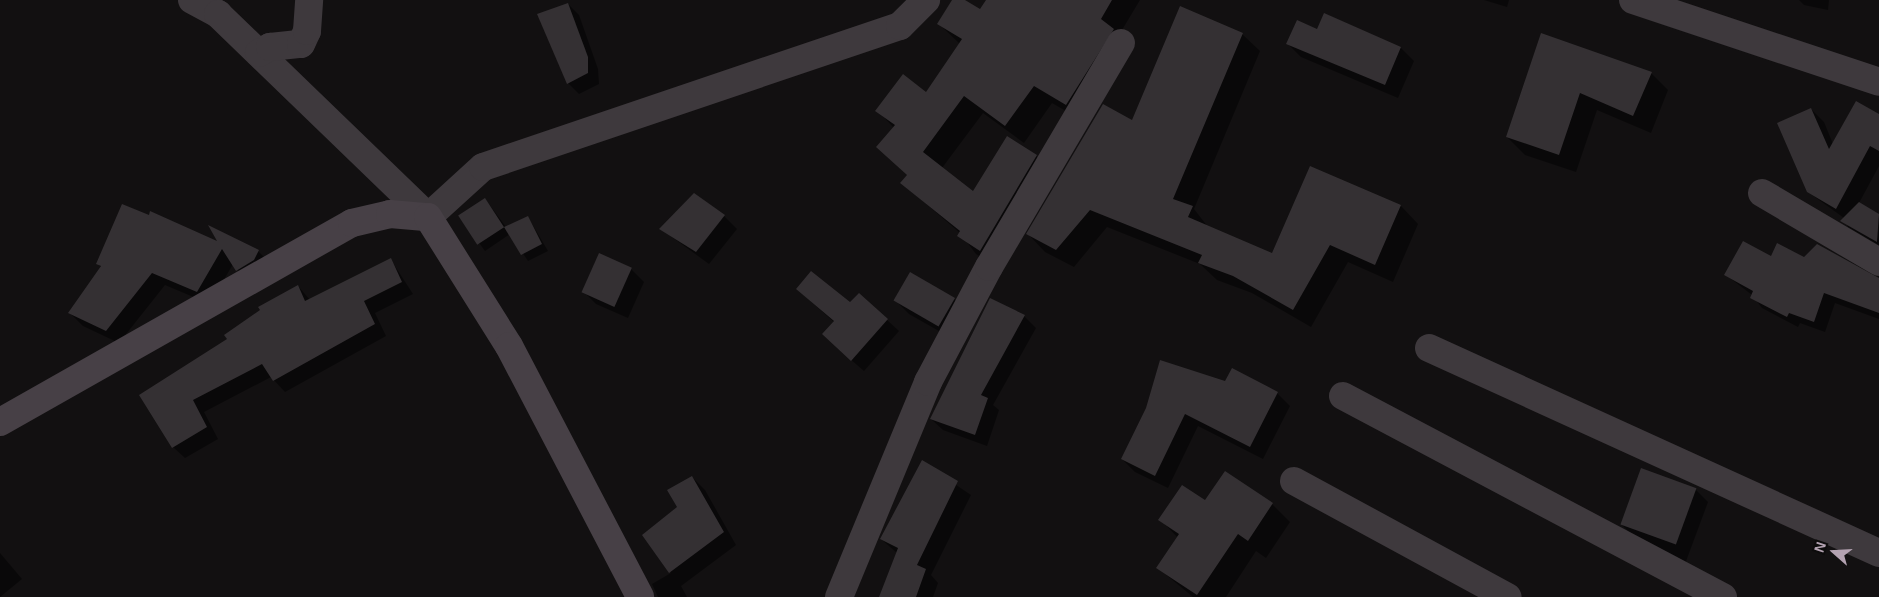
<!DOCTYPE html>
<style>
body{margin:0}
#map{position:relative;width:1879px;height:597px;overflow:hidden;background:#121011;font-family:Helvetica,sans-serif}
div>[style]{position:absolute}
.shadow>*{inset:0;background:#0007}
.building>*{inset:0;background:#343033;transform-origin:0 0}
.street>*{height:28px;margin:-14px;padding:0 14px;transform-origin:14px;border-radius:14px;background:#3e393d}
.secondary>*{height:28px;margin:-14px;padding:0 14px;transform-origin:14px;border-radius:14px;background:#474046}
span{translate:-50% -50%;white-space:nowrap;text-align:center;line-height:1.15;-webkit-text-stroke:4px #0d0c0c;paint-order:stroke}
.north{position:absolute;left:1809px;top:527px;width:50px;height:50px;-webkit-text-stroke:4px #0d0c0c;paint-order:stroke;rotate:289deg;font-size:14px;font-weight:700;line-height:20px;text-align:center;color:#b3a2b1}
.north::after{content:'';display:block;margin:auto;width:18px;height:22px;background:#b3a2b1;clip-path:polygon(50% 0,100% 100%,50% 72%,0 100%)}
</style>
<div id="map">
<div class="shadow">
<i style="clip-path:polygon(953px 0,980px 10px,987px 0,1140px 0,1119px 35px,1085px 122px,1052px 103px,1024px 143px,983px 113px,942px 168px,973px 192px,1036px 156px,1054px 174px,999px 268px,976px 254px,960px 233px,902px 183px,908px 176px,878px 147px,894px 128px,877px 110px,926px 94px,960px 44px,939px 24px)"></i>
<i style="clip-path:polygon(1484px 0,1509px 0,1507px 7px)"></i>
<i style="clip-path:polygon(1799px 0,1829px 0,1828px 10px,1804px 5px)"></i>
<i style="clip-path:polygon(568px 4px,579px 15px,598px 69px,599px 84px,579px 94px,568px 83px)"></i>
<i style="clip-path:polygon(1325px 14px,1401px 48px,1414px 61px,1398px 98px,1301px 57px,1288px 44px,1318px 30px)"></i>
<i style="clip-path:polygon(1242px 34px,1260px 51px,1194px 209px,1208px 227px,1273px 255px,1401px 206px,1418px 224px,1393px 282px,1348px 262px,1311px 327px,1252px 293px,1217px 280px,1200px 264px,1107px 227px,1074px 267px,1045px 252px,1028px 234px,1132px 122px)"></i>
<i style="clip-path:polygon(1542px 35px,1651px 73px,1668px 90px,1651px 133px,1597px 110px,1576px 172px,1525px 155px,1507px 137px)"></i>
<i style="clip-path:polygon(1811px 109px,1824px 122px,1833px 144px,1879px 116px,1879px 166px,1859px 203px,1879px 216px,1879px 245px,1848px 227px,1844px 218px,1808px 192px)"></i>
<i style="clip-path:polygon(485px 199px,506px 227px,528px 217px,548px 251px,528px 261px,510px 234px,485px 251px,460px 217px)"></i>
<i style="clip-path:polygon(724px 216px,737px 229px,709px 264px,661px 229px)"></i>
<i style="clip-path:polygon(211px 228px,258px 251px,271px 264px,249px 283px,233px 264px,210px 304px,165px 285px,119px 343px,83px 326px,70px 313px,102px 268px,98px 264px,221px 243px)"></i>
<i style="clip-path:polygon(1771px 258px,1879px 279px,1879px 319px,1835px 303px,1825px 332px,1800px 323px,1798px 327px,1762px 308px,1752px 295px,1726px 275px)"></i>
<i style="clip-path:polygon(391px 260px,413px 294px,375px 313px,386px 336px,285px 392px,271px 377px,204px 412px,218px 439px,185px 458px,173px 447px,141px 395px,228px 340px,298px 286px,310px 300px)"></i>
<i style="clip-path:polygon(631px 269px,644px 282px,628px 318px,596px 304px,583px 291px)"></i>
<i style="clip-path:polygon(797px 289px,851px 304px,887px 320px,899px 331px,864px 371px,835px 346px,834px 322px)"></i>
<i style="clip-path:polygon(954px 299px,967px 312px,953px 339px,909px 314px,896px 301px)"></i>
<i style="clip-path:polygon(1024px 316px,1036px 328px,993px 405px,999px 410px,987px 446px,943px 430px,931px 419px)"></i>
<i style="clip-path:polygon(1226px 382px,1277px 393px,1290px 406px,1263px 459px,1198px 426px,1168px 488px,1135px 472px,1122px 459px)"></i>
<i style="clip-path:polygon(922px 462px,971px 495px,931px 575px,938px 583px,933px 597px,881px 597px,897px 553px,881px 539px)"></i>
<i style="clip-path:polygon(692px 477px,705px 490px,736px 545px,681px 586px,687px 597px,658px 597px,652px 584px,671px 573px,644px 535px,678px 507px)"></i>
<i style="clip-path:polygon(1695px 489px,1708px 502px,1685px 564px,1635px 538px,1622px 525px)"></i>
<i style="clip-path:polygon(1205px 502px,1272px 504px,1290px 522px,1266px 558px,1256px 551px,1226px 597px,1193px 597px,1158px 568px,1178px 538px,1160px 519px)"></i>
<i style="clip-path:polygon(0 553px,22px 579px,0 597px)"></i>
</div>
<div class="building">
<i style="clip-path:polygon(952px 0,965px 0,980px 9px,986px 0,1112px 0,1101px 19px,1114px 29px,1066px 105px,1034px 86px,1005px 126px,964px 96px,923px 152px,973px 191px,1007px 136px,1037px 155px,980px 251px,957px 236px,960px 231px,900px 183px,907px 175px,876px 147px,895px 125px,875px 111px,903px 74px,926px 92px,962px 39px,937px 24px)"></i>
<i style="clip-path:polygon(568px 3px,588px 57px,588px 73px,567px 84px,537px 14px)"></i>
<i style="clip-path:polygon(1180px 6px,1243px 33px,1173px 199px,1193px 206px,1188px 217px,1272px 253px,1310px 166px,1401px 205px,1375px 265px,1330px 245px,1293px 310px,1233px 276px,1198px 263px,1202px 255px,1090px 210px,1056px 250px,1026px 234px,1103px 104px,1132px 120px)"></i>
<i style="clip-path:polygon(1324px 13px,1401px 47px,1385px 85px,1286px 44px,1297px 20px,1317px 29px)"></i>
<i style="clip-path:polygon(1541px 33px,1652px 72px,1633px 116px,1580px 93px,1559px 155px,1506px 137px)"></i>
<i style="clip-path:polygon(1856px 101px,1879px 114px,1879px 151px,1870px 146px,1836px 209px,1807px 192px,1777px 123px,1811px 108px,1829px 149px)"></i>
<i style="clip-path:polygon(694px 193px,725px 215px,696px 252px,659px 229px)"></i>
<i style="left:485px;top:198px;width:35px;height:32px;rotate:57deg"></i>
<i style="clip-path:polygon(1859px 202px,1879px 214px,1877px 242px,1840px 221px)"></i>
<i style="clip-path:polygon(122px 204px,149px 215px,150px 211px,217px 241px,208px 225px,259px 250px,254px 260px,236px 271px,222px 249px,197px 292px,152px 273px,106px 331px,68px 313px,101px 266px,96px 264px)"></i>
<i style="clip-path:polygon(528px 216px,542px 244px,521px 255px,504px 227px)"></i>
<i style="clip-path:polygon(1743px 241px,1771px 256px,1777px 243px,1804px 257px,1817px 244px,1879px 278px,1879px 313px,1824px 293px,1814px 322px,1789px 313px,1787px 317px,1750px 298px,1753px 291px,1724px 275px)"></i>
<i style="left:599px;top:253px;width:36px;height:43px;rotate:24deg"></i>
<i style="clip-path:polygon(391px 258px,402px 282px,364px 301px,375px 324px,273px 381px,262px 364px,193px 400px,207px 427px,172px 448px,139px 395px,227px 339px,224px 335px,260px 310px,258px 307px,298px 285px,305px 301px)"></i>
<i style="clip-path:polygon(811px 271px,850px 302px,859px 293px,888px 319px,851px 361px,822px 334px,834px 321px,796px 289px)"></i>
<i style="left:910px;top:272px;width:52px;height:33px;rotate:30deg"></i>
<i style="clip-path:polygon(990px 298px,1025px 315px,981px 395px,988px 398px,975px 435px,930px 419px)"></i>
<i style="clip-path:polygon(1160px 360px,1225px 381px,1232px 368px,1278px 392px,1250px 447px,1185px 414px,1155px 476px,1121px 459px,1146px 408px)"></i>
<i style="clip-path:polygon(922px 460px,958px 481px,917px 565px,926px 569px,916px 597px,879px 597px,898px 548px,880px 539px)"></i>
<i style="left:1641px;top:468px;width:59px;height:60px;rotate:20deg"></i>
<i style="clip-path:polygon(1225px 471px,1273px 503px,1248px 541px,1238px 534px,1197px 595px,1156px 568px,1179px 534px,1158px 520px,1182px 485px,1205px 500px)"></i>
<i style="clip-path:polygon(692px 476px,724px 532px,669px 573px,642px 535px,677px 507px,667px 490px)"></i>
</div>
<div class="street">
<i style="left:192px;top:0;width:30px;rotate:28deg"></i>
<i style="left:218px;top:14px;width:292px;rotate:44deg"></i>
<i style="left:428px;top:217px;width:74px;rotate:-42.3deg"></i>
<i style="left:483px;top:167px;width:440px;rotate:-18.7deg"></i>
<i style="left:900px;top:26px;width:37px;rotate:-45deg"></i>
<i style="left:1633px;top:0;width:259px;rotate:18.4deg"></i>
<i style="left:259px;top:53px;width:13px;rotate:-29deg"></i>
<i style="left:270px;top:47px;width:31px;rotate:-6deg"></i>
<i style="left:301px;top:44px;width:14px;rotate:-65deg"></i>
<i style="left:307px;top:31px;width:31px;rotate:-86deg"></i>
<i style="left:1762px;top:193px;width:136px;rotate:30.5deg"></i>
<i style="left:1429px;top:348px;width:494px;rotate:24.5deg"></i>
<i style="left:1343px;top:396px;width:430px;rotate:27.9deg"></i>
<i style="left:1294px;top:481px;width:243px;rotate:28.5deg"></i>
<i style="left:839px;top:597px;width:233px;rotate:-67.5deg"></i>
<i style="left:928px;top:382px;width:130px;rotate:-62.1deg"></i>
<i style="left:989px;top:267px;width:260px;rotate:-59.5deg"></i>
</div>
<div class="secondary">
<i style="left:0;top:422px;width:404px;rotate:-29.5deg"></i>
<i style="left:352px;top:223px;width:39px;rotate:-13deg"></i>
<i style="left:390px;top:214px;width:38px;rotate:5deg"></i>
<i style="left:428px;top:217px;width:152px;rotate:57.9deg"></i>
<i style="left:509px;top:346px;width:283px;rotate:62.4deg"></i>
</div>
<div class="north">N</div>
</div>
